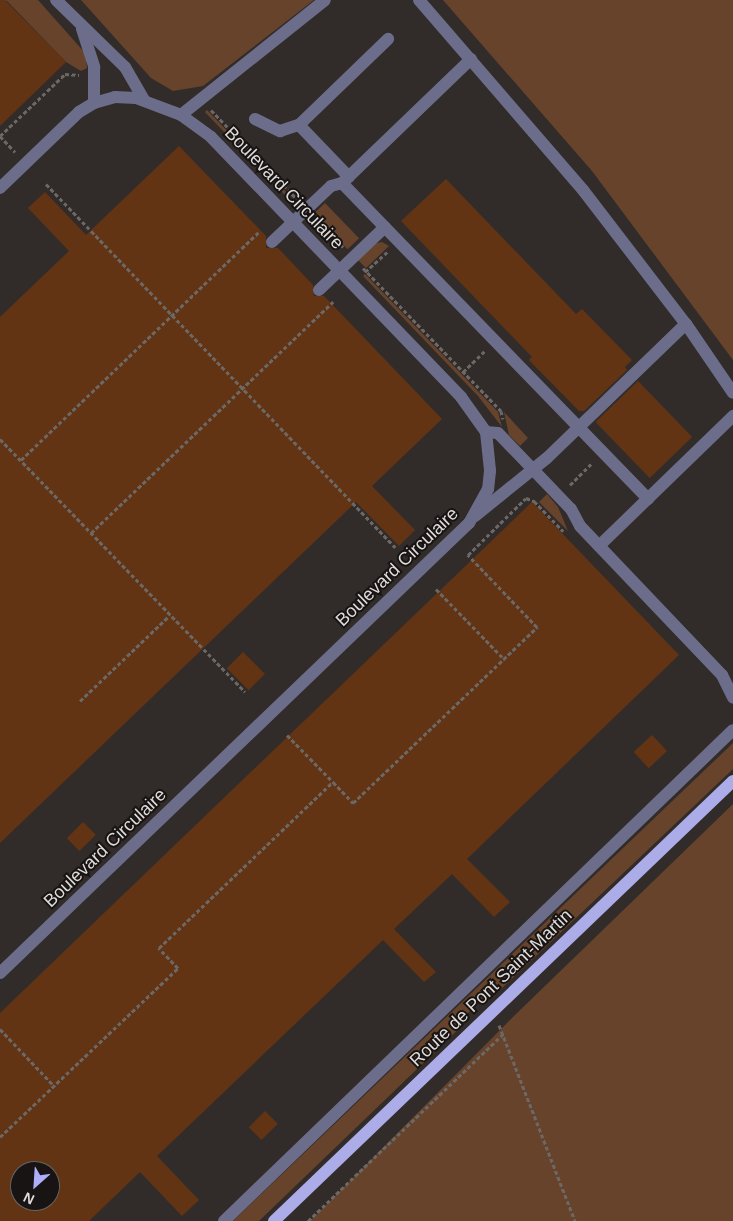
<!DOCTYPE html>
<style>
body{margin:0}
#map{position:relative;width:733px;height:1221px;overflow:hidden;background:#312c29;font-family:Helvetica,sans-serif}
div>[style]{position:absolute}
.green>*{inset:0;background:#67432c;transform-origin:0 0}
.building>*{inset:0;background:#633414;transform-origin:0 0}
.path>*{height:3px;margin-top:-1.5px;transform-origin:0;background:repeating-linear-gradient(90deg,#6c6865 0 4px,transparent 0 6.5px)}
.minor>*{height:12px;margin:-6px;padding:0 6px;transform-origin:6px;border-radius:6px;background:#6c6d8a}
.major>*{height:12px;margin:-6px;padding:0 6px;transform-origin:6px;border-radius:6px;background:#abace8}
span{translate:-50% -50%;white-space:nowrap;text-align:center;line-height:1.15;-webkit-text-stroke:4px #171413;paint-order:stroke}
.street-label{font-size:18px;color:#dfdcda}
.north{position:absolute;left:10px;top:1161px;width:50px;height:50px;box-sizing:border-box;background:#171413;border:1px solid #676463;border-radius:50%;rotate:206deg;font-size:14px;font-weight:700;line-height:20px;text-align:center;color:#dfdcda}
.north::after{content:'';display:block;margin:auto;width:18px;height:22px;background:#aeaefb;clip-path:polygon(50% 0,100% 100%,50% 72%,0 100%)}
</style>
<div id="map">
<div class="green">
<i style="clip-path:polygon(0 0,38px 0,85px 53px,87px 68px,81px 71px,66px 62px,7px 1px)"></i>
<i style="clip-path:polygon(81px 0,314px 0,203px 86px,173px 91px,151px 78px)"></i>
<i style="clip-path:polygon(443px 0,733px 0,733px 360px,592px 171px)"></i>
<i style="left:207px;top:110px;width:116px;height:3px;rotate:46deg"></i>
<i style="left:325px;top:203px;width:49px;height:16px;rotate:46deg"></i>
<i style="clip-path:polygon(382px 242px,389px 246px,366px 268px,358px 260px,372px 244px)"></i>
<i style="clip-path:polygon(365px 274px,498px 412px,502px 427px,478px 396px,363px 276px)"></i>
<i style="clip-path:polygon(504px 412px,528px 438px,520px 446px,509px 435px)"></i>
<i style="clip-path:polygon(547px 494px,558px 507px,568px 531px,539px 502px)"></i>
<i style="clip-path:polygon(733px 743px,733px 769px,500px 990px,484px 997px,467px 1014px,468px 1020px,259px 1221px,233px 1221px)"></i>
<i style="clip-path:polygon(733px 804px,733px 1221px,310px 1221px,516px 1014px)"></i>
</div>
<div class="building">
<i style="clip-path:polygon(0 0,5px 0,66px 62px,0 126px)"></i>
<i style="clip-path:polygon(179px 146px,266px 236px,266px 248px,278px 248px,313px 285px,314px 296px,324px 296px,442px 419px,372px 486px,415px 530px,399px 546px,356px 502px,0 843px,0 317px,69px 251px,28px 208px,45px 192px,86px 235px)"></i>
<i style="clip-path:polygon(446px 179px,576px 314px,582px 309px,632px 360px,625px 367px,627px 370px,584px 411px,579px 411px,529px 360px,532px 357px,401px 221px)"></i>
<i style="left:638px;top:381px;width:78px;height:59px;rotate:46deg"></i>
<i style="clip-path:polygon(evenodd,532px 502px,679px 655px,467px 859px,510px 902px,494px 917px,452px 874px,394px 929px,436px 972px,424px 982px,383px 940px,157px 1156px,199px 1200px,182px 1216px,140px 1172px,89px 1221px,0 1221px,0 1013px,532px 502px,20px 1171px,50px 1171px,50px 1201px,20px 1201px,20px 1171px)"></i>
<i style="left:243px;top:652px;width:31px;height:23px;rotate:45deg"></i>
<i style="left:652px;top:735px;width:22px;height:25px;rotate:47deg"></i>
<i style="left:83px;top:822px;width:18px;height:23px;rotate:45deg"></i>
<i style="left:265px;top:1111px;width:18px;height:23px;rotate:45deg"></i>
</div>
<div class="path">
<i style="left:211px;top:110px;width:124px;rotate:46deg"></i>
<i style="left:0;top:136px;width:90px;rotate:-43.6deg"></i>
<i style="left:65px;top:74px;width:14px;rotate:4deg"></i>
<i style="left:0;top:136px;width:22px;rotate:47deg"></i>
<i style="left:46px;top:184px;width:504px;rotate:46.13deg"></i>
<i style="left:317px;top:221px;width:37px;rotate:45deg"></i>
<i style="left:363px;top:268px;width:199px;rotate:46deg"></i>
<i style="left:501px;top:411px;width:8px;rotate:76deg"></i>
<i style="left:365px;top:272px;width:31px;rotate:-42deg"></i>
<i style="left:463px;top:372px;width:30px;rotate:-44deg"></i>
<i style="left:0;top:439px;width:352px;rotate:45.9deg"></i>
<i style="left:21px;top:460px;width:330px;rotate:-43.8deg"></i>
<i style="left:570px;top:485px;width:31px;rotate:-45deg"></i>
<i style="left:91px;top:533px;width:335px;rotate:-43.7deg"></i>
<i style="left:436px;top:589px;width:98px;rotate:45.8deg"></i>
<i style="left:80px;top:701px;width:124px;rotate:-43.7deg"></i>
<i style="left:287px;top:735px;width:66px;rotate:45.6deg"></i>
<i style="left:499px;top:1025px;width:210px;rotate:68.8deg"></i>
<i style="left:0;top:1029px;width:79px;rotate:46.5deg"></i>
<i style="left:0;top:1137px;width:245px;rotate:-43.5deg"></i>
<i style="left:178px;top:968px;width:28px;rotate:-134deg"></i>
<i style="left:159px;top:948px;width:240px;rotate:-43.7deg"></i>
<i style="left:333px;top:782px;width:29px;rotate:46deg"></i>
<i style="left:353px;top:803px;width:255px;rotate:-43.7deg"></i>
<i style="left:537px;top:627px;width:100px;rotate:-133.8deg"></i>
<i style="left:468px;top:555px;width:81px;rotate:-44.5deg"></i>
<i style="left:526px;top:498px;width:9px;rotate:21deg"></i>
<i style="left:534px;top:501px;width:42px;rotate:46deg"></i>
<i style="left:308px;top:1221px;width:273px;rotate:-43.8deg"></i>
</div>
<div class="minor">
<i style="left:56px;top:0;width:96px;rotate:44.2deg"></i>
<i style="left:125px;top:67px;width:39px;rotate:60deg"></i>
<i style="left:419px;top:0;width:251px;rotate:49.2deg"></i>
<i style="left:583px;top:190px;width:169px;rotate:52.5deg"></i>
<i style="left:686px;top:324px;width:83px;rotate:55.7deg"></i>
<i style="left:82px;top:29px;width:40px;rotate:72deg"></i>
<i style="left:94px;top:67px;width:36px;rotate:90deg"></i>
<i style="left:471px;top:59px;width:179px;rotate:136.1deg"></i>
<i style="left:342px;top:183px;width:440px;rotate:45.9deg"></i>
<i style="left:181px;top:115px;width:184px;rotate:-38.6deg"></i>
<i style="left:255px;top:119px;width:28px;rotate:26deg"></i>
<i style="left:280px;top:131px;width:20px;rotate:-18deg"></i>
<i style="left:299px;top:125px;width:124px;rotate:-44deg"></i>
<i style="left:299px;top:125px;width:72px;rotate:46.1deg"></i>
<i style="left:0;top:188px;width:110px;rotate:-43.9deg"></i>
<i style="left:79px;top:112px;width:17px;rotate:-31deg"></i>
<i style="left:94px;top:103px;width:22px;rotate:-16deg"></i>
<i style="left:115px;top:97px;width:21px;rotate:3deg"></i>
<i style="left:136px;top:98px;width:48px;rotate:20.7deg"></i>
<i style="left:181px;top:115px;width:37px;rotate:36deg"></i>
<i style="left:211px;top:137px;width:361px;rotate:46.1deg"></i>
<i style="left:461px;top:397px;width:43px;rotate:54.5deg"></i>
<i style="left:486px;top:432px;width:39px;rotate:84deg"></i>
<i style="left:490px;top:471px;width:18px;rotate:96deg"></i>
<i style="left:488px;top:489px;width:39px;rotate:119deg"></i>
<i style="left:469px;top:523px;width:650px;rotate:136.18deg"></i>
<i style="left:272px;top:242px;width:81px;rotate:-43.5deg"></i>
<i style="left:331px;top:186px;width:11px;rotate:-15deg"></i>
<i style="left:319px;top:290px;width:91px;rotate:-43.7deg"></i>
<i style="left:486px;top:432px;width:12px;rotate:5deg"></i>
<i style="left:498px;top:433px;width:105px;rotate:46.2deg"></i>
<i style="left:571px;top:509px;width:19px;rotate:62deg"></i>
<i style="left:580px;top:526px;width:206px;rotate:46.4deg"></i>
<i style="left:722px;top:675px;width:25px;rotate:64deg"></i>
<i style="left:475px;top:516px;width:92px;rotate:-38.9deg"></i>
<i style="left:547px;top:458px;width:193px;rotate:-44deg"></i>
<i style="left:599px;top:546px;width:187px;rotate:-44.1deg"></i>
<i style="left:224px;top:1221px;width:707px;rotate:-43.97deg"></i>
</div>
<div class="major">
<i style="left:274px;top:1221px;width:636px;rotate:-43.79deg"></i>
</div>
<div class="street-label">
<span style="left:284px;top:188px;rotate:46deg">Boulevard Circulaire</span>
<span style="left:397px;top:567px;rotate:-44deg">Boulevard Circulaire</span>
<span style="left:105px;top:848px;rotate:-44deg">Boulevard Circulaire</span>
<span style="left:491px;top:988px;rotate:-44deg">Route de Pont Saint-Martin</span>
</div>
<div class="north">N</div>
</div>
